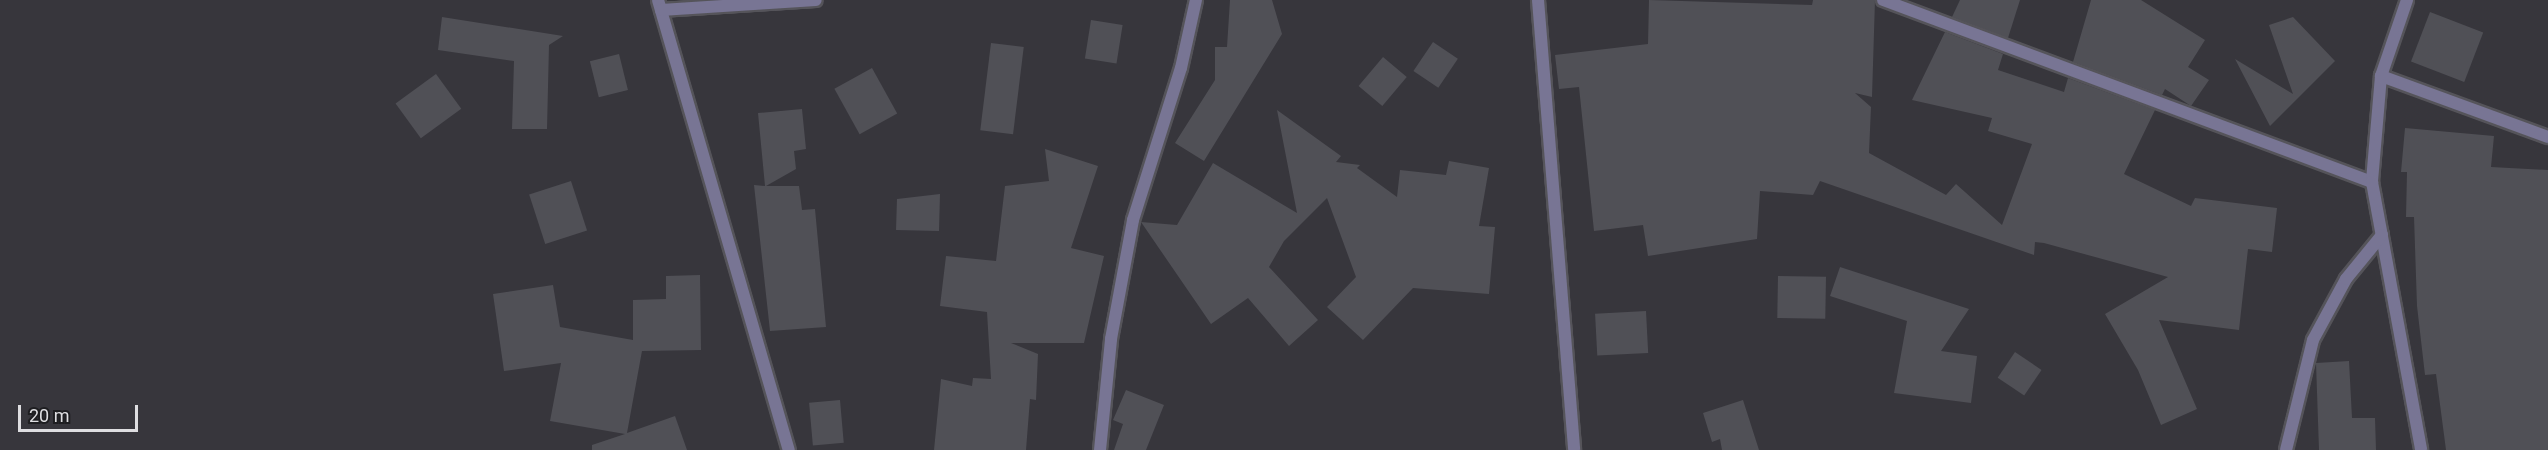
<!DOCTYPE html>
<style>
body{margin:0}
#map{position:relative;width:2548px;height:450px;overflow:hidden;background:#37363c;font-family:Roboto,sans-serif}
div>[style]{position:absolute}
.building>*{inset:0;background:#505056;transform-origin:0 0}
.roads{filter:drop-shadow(2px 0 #55545a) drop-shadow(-2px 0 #55545a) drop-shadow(0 2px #55545a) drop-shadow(0 -2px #55545a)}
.minor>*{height:12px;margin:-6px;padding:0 6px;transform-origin:6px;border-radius:6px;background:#787594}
span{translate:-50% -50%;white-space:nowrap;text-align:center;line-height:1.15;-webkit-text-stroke:4.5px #1e1e21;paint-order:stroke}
.scale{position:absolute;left:18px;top:405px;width:120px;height:27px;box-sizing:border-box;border:3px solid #dedee1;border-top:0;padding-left:8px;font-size:18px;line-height:21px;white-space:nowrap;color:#dedee1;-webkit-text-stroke:4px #1e1e21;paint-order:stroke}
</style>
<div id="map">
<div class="building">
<i style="clip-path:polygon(1230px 0,1272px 0,1282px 34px,1204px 161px,1175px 143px,1215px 80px,1215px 47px,1227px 47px)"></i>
<i style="clip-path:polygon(1649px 0,1812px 5px,1813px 0,1875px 0,1872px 97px,1855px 93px,1871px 107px,1869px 153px,1946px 195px,1956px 184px,2002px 225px,2032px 144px,1988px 131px,1992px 118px,1912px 100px,1945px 32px,2003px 54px,1998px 70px,2064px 92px,2068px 78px,2155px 110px,2124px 174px,2191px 206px,2195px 198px,2277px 208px,2272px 252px,2248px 249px,2239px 330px,2159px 320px,2197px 409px,2161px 425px,2138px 370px,2105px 314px,2168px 277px,2044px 243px,2035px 242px,2034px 255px,1820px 181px,1813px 195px,1760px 191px,1757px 239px,1648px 256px,1643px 225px,1594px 231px,1579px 87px,1559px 89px,1555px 55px,1648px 44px)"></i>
<i style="clip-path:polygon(1960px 0,2020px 0,2008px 38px,1952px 17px)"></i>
<i style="clip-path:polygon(2091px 0,2141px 0,2205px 40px,2188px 67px,2209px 80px,2191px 106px,2165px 89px,2162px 95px,2073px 62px)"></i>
<i style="left:2430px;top:12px;width:57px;height:53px;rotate:21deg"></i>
<i style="clip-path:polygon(442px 17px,563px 36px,549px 45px,547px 129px,512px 129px,514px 61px,438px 50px)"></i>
<i style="clip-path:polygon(2293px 17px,2335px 61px,2270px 126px,2235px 59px,2293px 94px,2269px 25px)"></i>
<i style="left:1091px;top:20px;width:32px;height:39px;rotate:9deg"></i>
<i style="left:1433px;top:42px;width:30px;height:35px;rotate:34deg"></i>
<i style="left:991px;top:43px;width:33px;height:88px;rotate:7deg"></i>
<i style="left:619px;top:54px;width:37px;height:30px;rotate:76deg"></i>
<i style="left:1383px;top:57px;width:31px;height:38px;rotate:40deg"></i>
<i style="left:872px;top:68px;width:52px;height:43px;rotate:61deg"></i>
<i style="left:436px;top:74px;width:43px;height:50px;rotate:54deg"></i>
<i style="clip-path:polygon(802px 109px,806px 149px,794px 151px,796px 169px,766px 186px,799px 186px,802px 210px,815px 209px,826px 327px,770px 331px,754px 185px,765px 186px,758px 113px)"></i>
<i style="clip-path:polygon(1277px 110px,1341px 156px,1336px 162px,1360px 165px,1357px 168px,1397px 197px,1400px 170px,1446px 175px,1449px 161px,1489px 168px,1479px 226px,1495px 227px,1489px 294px,1413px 288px,1363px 340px,1327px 307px,1356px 277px,1327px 198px,1284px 241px,1269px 267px,1318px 320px,1289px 346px,1248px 298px,1211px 324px,1141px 222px,1177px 225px,1213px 163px,1297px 213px)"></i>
<i style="clip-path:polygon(2405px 128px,2494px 136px,2491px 167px,2548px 170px,2548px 450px,2446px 450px,2436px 374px,2425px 375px,2417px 306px,2414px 217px,2406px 217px,2407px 172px,2401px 172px)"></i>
<i style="clip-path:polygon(1045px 149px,1098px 166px,1071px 248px,1104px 256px,1084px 343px,1011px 343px,1038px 354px,1036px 400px,1030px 399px,1026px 450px,934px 450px,941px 379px,972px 386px,973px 378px,991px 379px,987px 312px,940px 306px,946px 256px,996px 261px,1005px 186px,1049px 181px)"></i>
<i style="left:571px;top:181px;width:52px;height:44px;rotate:72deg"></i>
<i style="clip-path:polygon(940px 194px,939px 231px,896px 230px,897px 199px)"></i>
<i style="clip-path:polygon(1840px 267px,1969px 309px,1941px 351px,1977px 356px,1971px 403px,1894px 393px,1907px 321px,1830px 296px)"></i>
<i style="clip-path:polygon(700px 275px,701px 350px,642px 351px,627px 433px,675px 416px,687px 450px,592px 450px,592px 445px,625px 434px,550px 421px,561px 363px,504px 371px,493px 294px,553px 285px,560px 327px,633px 340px,633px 300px,666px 299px,666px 276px)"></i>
<i style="left:1778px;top:276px;width:48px;height:42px;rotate:1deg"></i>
<i style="left:1646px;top:311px;width:42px;height:51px;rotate:87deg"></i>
<i style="left:2015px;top:352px;width:32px;height:31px;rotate:34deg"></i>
<i style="clip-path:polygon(2349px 361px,2352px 418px,2375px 418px,2376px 450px,2319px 450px,2316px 363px)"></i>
<i style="clip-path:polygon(1126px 390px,1164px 405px,1146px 450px,1114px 450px,1123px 424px,1113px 420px)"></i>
<i style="left:840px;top:400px;width:43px;height:31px;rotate:85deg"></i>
<i style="clip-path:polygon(1743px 400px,1759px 450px,1722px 450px,1720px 439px,1712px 442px,1703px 413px)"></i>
</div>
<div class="roads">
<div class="minor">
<i style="left:658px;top:0;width:469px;rotate:73.8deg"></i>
<i style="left:1538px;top:0;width:451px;rotate:85.4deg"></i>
<i style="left:1883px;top:0;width:522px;rotate:20.41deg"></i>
<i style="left:2407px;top:0;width:80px;rotate:108.9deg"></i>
<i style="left:2381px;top:76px;width:106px;rotate:94.9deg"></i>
<i style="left:2372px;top:182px;width:272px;rotate:79.6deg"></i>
<i style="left:661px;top:10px;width:155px;rotate:-3.7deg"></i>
<i style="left:2381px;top:76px;width:178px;rotate:20.1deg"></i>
<i style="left:1100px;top:450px;width:112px;rotate:-84.3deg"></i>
<i style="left:1111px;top:339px;width:121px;rotate:-79.5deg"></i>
<i style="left:1133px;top:220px;width:159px;rotate:-72.5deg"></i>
<i style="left:1181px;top:68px;width:70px;rotate:-77.6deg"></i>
<i style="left:2286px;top:450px;width:113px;rotate:-76.2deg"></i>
<i style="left:2313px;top:340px;width:69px;rotate:-61.6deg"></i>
<i style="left:2346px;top:279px;width:57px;rotate:-50.7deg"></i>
</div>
</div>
<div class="scale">20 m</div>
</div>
